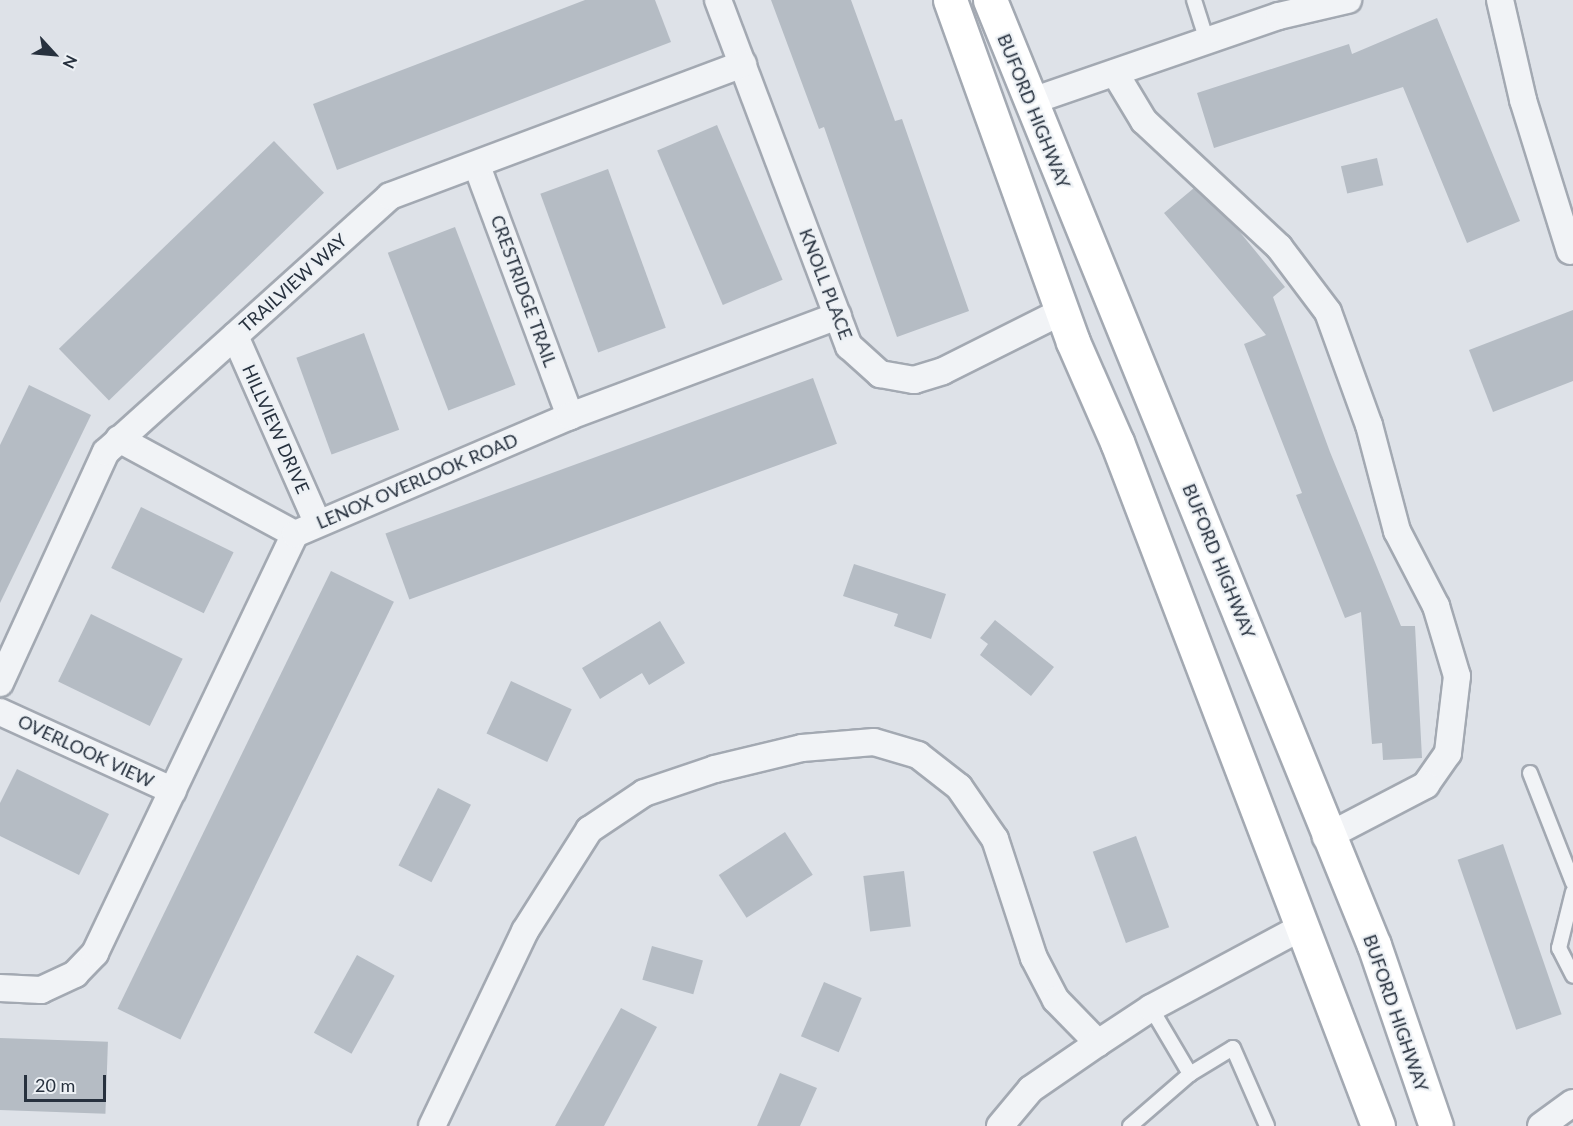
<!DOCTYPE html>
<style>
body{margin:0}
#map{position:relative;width:1573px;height:1126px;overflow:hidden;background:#dee2e8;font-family:Lato,sans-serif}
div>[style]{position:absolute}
.building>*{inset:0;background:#b5bcc4;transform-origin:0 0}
.roads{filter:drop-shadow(2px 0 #a3a9b2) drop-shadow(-2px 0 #a3a9b2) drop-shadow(0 2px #a3a9b2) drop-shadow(0 -2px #a3a9b2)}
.lane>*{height:14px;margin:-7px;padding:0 7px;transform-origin:7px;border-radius:7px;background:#f1f3f6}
.street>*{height:26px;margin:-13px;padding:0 13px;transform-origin:13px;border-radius:13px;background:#f1f3f6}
.primary>*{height:33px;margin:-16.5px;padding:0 16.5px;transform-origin:16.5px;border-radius:16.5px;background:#fff}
span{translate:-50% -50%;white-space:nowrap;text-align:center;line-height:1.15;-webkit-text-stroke:4.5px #edf1f5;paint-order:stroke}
.street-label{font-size:18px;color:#27313e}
.north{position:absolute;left:24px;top:24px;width:60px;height:60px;-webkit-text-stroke:4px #edf1f5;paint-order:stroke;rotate:116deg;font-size:16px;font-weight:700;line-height:24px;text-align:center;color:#27313e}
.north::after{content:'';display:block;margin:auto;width:21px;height:27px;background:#27313e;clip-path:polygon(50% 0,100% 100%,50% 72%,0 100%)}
.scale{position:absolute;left:24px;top:1075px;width:82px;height:27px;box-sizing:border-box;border:3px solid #27313e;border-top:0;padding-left:8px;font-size:18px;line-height:21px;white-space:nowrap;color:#27313e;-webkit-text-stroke:4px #edf1f5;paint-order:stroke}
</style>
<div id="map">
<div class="building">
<i style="clip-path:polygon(585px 0,655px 0,671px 42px,337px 170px,313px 104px)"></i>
<i style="clip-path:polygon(771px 0,851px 0,895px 121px,902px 119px,969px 311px,897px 337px,824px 127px,819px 129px)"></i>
<i style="clip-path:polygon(1437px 18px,1520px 221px,1467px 243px,1403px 87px,1214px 148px,1197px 93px,1349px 44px,1352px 54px)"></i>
<i style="left:717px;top:125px;width:168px;height:65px;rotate:67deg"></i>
<i style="left:274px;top:141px;width:72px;height:299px;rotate:46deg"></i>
<i style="left:1377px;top:158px;width:28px;height:37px;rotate:77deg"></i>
<i style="left:608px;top:169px;width:169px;height:72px;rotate:70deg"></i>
<i style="clip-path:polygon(1194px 188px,1234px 225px,1285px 287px,1273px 297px,1330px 452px,1401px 626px,1415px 626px,1422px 758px,1383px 760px,1382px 743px,1372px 744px,1361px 612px,1345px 618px,1296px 495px,1302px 493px,1244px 344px,1266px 335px,1164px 213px)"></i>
<i style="left:455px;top:227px;width:169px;height:72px;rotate:69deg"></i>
<i style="clip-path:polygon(1573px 310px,1573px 381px,1493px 412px,1469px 350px)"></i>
<i style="left:364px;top:333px;width:103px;height:72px;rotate:70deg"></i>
<i style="left:813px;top:378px;width:70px;height:455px;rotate:70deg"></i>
<i style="clip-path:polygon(29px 385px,91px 415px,0 603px,0 445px)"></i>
<i style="left:141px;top:507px;width:103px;height:68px;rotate:26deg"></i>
<i style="clip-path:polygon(854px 564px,946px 594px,931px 639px,894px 626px,898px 614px,843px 596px)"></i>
<i style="left:331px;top:571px;width:70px;height:487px;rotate:26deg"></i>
<i style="left:91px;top:614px;width:102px;height:75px;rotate:26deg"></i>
<i style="clip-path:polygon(995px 620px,1054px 667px,1031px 696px,980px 655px,988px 644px,980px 638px)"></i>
<i style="clip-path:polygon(660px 621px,685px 663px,649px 685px,642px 673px,600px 699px,582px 668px)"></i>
<i style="left:511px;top:681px;width:67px;height:58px;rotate:25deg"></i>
<i style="clip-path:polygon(17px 769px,109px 814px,79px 875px,0 836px,0 803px)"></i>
<i style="left:438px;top:788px;width:37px;height:87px;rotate:27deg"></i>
<i style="left:785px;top:832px;width:51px;height:79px;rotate:57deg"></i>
<i style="left:1136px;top:836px;width:97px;height:46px;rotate:70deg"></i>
<i style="left:1503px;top:844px;width:180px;height:48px;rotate:71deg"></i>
<i style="left:904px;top:871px;width:56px;height:41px;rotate:83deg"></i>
<i style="left:652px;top:946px;width:53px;height:35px;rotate:16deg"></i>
<i style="left:357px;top:955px;width:43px;height:89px;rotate:29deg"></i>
<i style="left:824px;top:982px;width:41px;height:59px;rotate:23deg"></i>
<i style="clip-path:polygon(621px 1008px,657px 1027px,604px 1126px,555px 1126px)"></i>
<i style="left:0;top:1038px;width:108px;height:72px;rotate:2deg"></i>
<i style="clip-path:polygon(780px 1073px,817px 1088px,800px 1126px,757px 1126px)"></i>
</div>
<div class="roads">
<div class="lane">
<i style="left:1194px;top:0;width:43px;rotate:72.4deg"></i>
<i style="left:1530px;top:773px;width:118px;rotate:68.6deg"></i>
<i style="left:1573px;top:892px;width:58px;rotate:104deg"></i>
<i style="left:1559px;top:948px;width:31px;rotate:63deg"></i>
<i style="left:1151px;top:1008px;width:77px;rotate:59.4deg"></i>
<i style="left:1130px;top:1126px;width:79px;rotate:-40.9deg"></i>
<i style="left:1190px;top:1074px;width:50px;rotate:-31.2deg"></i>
<i style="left:1233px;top:1048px;width:85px;rotate:66.4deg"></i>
</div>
<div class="street">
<i style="left:718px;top:0;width:370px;rotate:69.3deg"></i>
<i style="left:849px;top:346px;width:42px;rotate:42.1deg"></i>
<i style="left:880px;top:374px;width:35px;rotate:10deg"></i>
<i style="left:914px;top:380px;width:30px;rotate:-17deg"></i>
<i style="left:943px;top:371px;width:132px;rotate:-26.6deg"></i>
<i style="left:1500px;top:0;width:103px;rotate:77deg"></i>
<i style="left:1523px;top:100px;width:158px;rotate:72.7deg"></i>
<i style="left:1115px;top:73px;width:56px;rotate:58.9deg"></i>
<i style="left:1144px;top:121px;width:185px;rotate:43deg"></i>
<i style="left:1279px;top:247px;width:81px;rotate:53deg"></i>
<i style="left:1328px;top:312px;width:120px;rotate:70.1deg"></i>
<i style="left:1369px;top:425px;width:110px;rotate:75.2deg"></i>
<i style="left:1397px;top:531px;width:85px;rotate:62.5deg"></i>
<i style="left:1436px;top:606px;width:73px;rotate:73.3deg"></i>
<i style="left:1457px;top:676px;width:78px;rotate:96.7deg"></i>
<i style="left:1448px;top:753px;width:39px;rotate:125deg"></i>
<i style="left:1426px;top:785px;width:113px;rotate:152.5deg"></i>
<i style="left:1029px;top:102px;width:264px;rotate:-19deg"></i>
<i style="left:1279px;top:16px;width:71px;rotate:-13.1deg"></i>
<i style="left:477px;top:166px;width:267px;rotate:69.6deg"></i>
<i style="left:235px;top:336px;width:203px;rotate:66.2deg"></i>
<i style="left:119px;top:439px;width:200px;rotate:28.4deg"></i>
<i style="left:0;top:683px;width:254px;rotate:-65.4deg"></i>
<i style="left:106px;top:452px;width:382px;rotate:-42deg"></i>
<i style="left:390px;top:196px;width:377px;rotate:-20.5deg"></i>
<i style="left:0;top:712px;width:190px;rotate:24.5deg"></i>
<i style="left:0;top:988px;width:41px;rotate:2.8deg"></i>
<i style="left:41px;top:990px;width:38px;rotate:-25deg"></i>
<i style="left:75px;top:974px;width:29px;rotate:-46deg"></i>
<i style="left:95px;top:953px;width:464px;rotate:-64.5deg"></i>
<i style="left:295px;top:534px;width:299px;rotate:-23.2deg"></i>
<i style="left:570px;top:416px;width:286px;rotate:-20.5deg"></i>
<i style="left:432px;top:1126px;width:216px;rotate:-64.5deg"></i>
<i style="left:525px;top:931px;width:120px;rotate:-57.6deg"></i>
<i style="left:589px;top:830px;width:66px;rotate:-33.9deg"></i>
<i style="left:644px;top:793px;width:75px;rotate:-18.7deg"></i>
<i style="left:715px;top:769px;width:89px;rotate:-13.6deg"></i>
<i style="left:802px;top:748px;width:72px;rotate:-4.8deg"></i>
<i style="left:874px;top:742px;width:46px;rotate:16.5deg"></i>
<i style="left:918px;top:755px;width:52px;rotate:38deg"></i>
<i style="left:959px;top:787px;width:63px;rotate:55.3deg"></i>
<i style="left:995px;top:839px;width:125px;rotate:71.9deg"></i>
<i style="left:1034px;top:958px;width:47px;rotate:62.4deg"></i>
<i style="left:1056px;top:1000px;width:60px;rotate:45.7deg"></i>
<i style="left:1000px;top:1126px;width:48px;rotate:-50deg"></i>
<i style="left:1031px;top:1089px;width:81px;rotate:-34.5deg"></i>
<i style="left:1098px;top:1043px;width:64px;rotate:-33.4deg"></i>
<i style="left:1151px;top:1008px;width:174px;rotate:-28.2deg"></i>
<i style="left:1541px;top:1126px;width:39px;rotate:-36deg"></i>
</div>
<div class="primary">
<i style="left:950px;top:0;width:363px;rotate:70.2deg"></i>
<i style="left:1073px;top:342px;width:109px;rotate:66.3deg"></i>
<i style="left:1117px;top:442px;width:732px;rotate:69.11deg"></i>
<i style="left:990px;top:0;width:1020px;rotate:67.89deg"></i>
<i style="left:1374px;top:945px;width:191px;rotate:71.1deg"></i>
</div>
</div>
<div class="street-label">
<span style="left:1034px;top:111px;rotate:68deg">BUFORD HIGHWAY</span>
<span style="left:293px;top:283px;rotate:-42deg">TRAILVIEW WAY</span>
<span style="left:826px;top:284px;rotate:69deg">KNOLL PLACE</span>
<span style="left:524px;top:291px;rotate:70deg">CRESTRIDGE TRAIL</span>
<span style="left:276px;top:429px;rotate:66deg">HILLVIEW DRIVE</span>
<span style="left:417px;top:481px;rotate:-23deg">LENOX OVERLOOK ROAD</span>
<span style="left:1219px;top:561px;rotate:68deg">BUFORD HIGHWAY</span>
<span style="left:86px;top:751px;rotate:25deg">OVERLOOK VIEW</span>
<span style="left:1396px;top:1013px;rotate:71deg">BUFORD HIGHWAY</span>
</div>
<div class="north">N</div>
<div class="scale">20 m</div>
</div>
